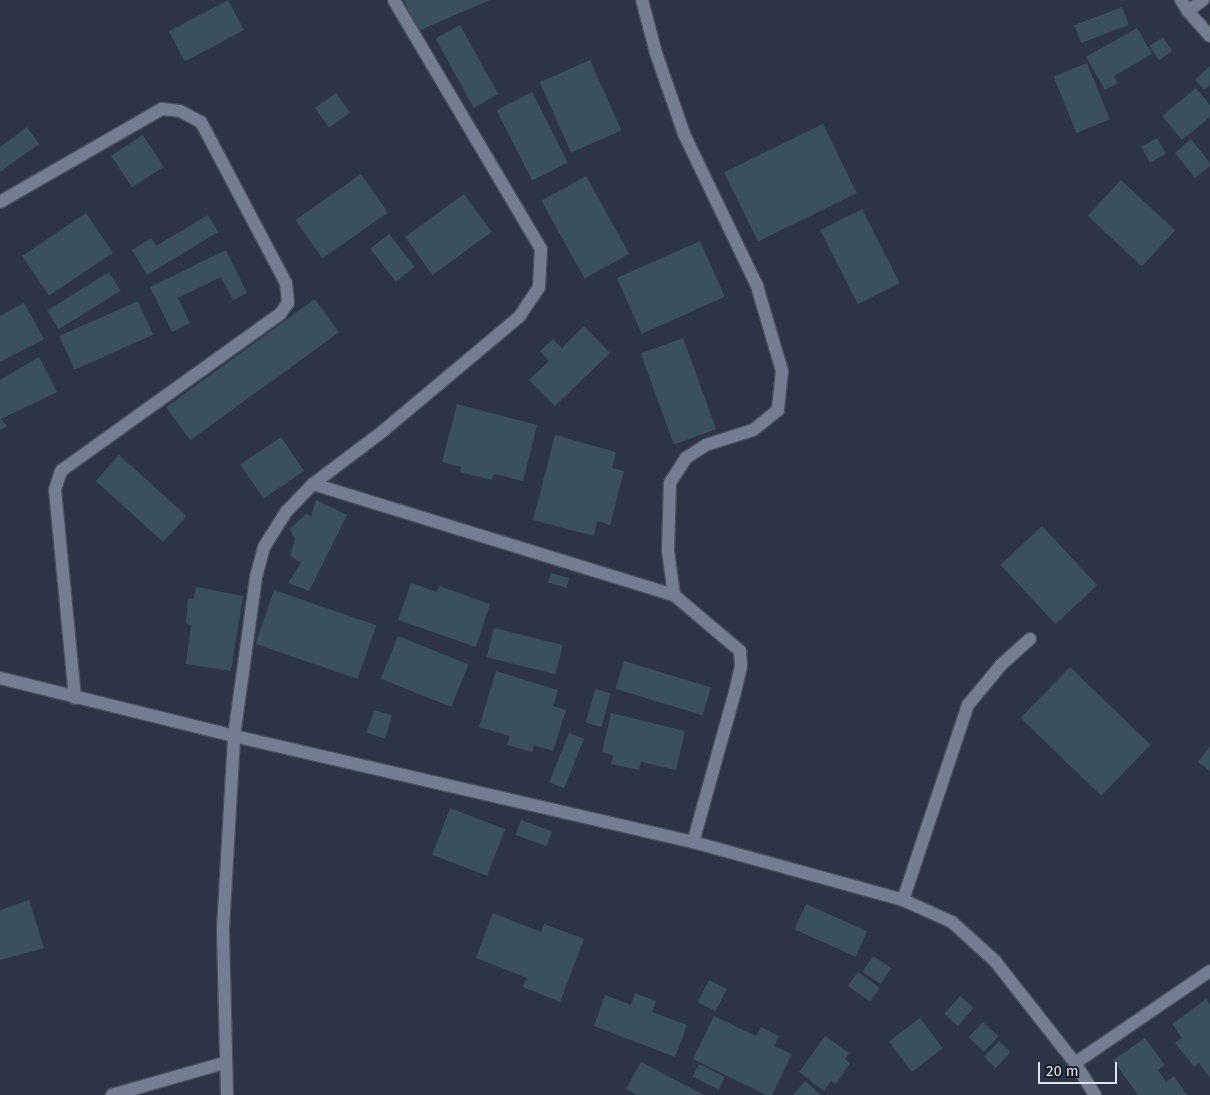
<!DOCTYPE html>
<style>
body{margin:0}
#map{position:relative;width:1210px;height:1095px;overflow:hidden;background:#2d3446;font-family:"Fira Sans",sans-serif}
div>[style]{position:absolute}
.building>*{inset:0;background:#3b505d;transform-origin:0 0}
.roads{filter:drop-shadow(1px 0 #494f5e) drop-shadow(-1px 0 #494f5e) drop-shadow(0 1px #494f5e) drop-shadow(0 -1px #494f5e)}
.street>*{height:12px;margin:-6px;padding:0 6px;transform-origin:6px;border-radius:6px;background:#747d92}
span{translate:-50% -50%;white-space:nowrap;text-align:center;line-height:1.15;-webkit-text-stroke:4px #191c24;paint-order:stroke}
.scale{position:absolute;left:1038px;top:1062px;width:79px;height:22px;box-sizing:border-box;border:2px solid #dde2ee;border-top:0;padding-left:6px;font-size:15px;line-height:18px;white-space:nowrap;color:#dde2ee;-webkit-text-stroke:4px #191c24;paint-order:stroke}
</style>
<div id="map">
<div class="building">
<i style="left:228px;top:0;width:34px;height:67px;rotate:62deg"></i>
<i style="clip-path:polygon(404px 0,490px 0,418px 31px)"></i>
<i style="left:1122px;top:7px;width:19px;height:51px;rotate:69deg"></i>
<i style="left:460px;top:25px;width:79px;height:28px;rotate:61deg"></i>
<i style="clip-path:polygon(1137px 28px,1152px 54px,1114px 76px,1118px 83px,1105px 90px,1086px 57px)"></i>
<i style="left:1163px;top:37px;width:17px;height:16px;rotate:57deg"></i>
<i style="left:590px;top:60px;width:77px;height:55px;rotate:66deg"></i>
<i style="left:1087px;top:63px;width:61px;height:36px;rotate:68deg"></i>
<i style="clip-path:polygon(1210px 66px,1210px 85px,1204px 90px,1195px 80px)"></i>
<i style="clip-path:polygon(1196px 88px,1210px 105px,1210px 117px,1182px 140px,1162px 116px)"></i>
<i style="left:532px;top:92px;width:79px;height:40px;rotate:63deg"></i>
<i style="left:336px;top:93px;width:24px;height:26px;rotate:54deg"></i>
<i style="left:823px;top:124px;width:77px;height:110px;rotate:64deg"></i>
<i style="clip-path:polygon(27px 127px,39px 144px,0 172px,0 147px)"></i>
<i style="left:143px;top:135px;width:38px;height:38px;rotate:57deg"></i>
<i style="left:1157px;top:138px;width:18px;height:18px;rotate:61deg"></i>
<i style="clip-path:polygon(1191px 139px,1210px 163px,1210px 166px,1195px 178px,1175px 153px)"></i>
<i style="left:361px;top:174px;width:47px;height:80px;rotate:55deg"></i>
<i style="left:586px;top:176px;width:89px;height:51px;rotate:61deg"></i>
<i style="left:1121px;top:180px;width:74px;height:49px;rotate:43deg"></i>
<i style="left:464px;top:194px;width:47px;height:73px;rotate:54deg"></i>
<i style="left:862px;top:209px;width:83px;height:47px;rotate:63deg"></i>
<i style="left:86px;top:213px;width:48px;height:77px;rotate:56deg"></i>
<i style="clip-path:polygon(208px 215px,218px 232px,147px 275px,132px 250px,151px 238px,156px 246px)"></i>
<i style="left:389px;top:234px;width:42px;height:24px;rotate:52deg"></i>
<i style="left:700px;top:241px;width:61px;height:91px;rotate:66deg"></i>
<i style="clip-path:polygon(226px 250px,247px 293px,233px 300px,221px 277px,178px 298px,190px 323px,172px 332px,150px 287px)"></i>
<i style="left:109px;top:272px;width:22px;height:73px;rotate:58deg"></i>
<i style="left:315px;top:299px;width:41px;height:184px;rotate:54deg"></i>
<i style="left:138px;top:301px;width:37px;height:86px;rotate:66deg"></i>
<i style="clip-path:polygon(24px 303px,44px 339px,0 362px,0 316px)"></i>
<i style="clip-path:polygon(584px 326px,610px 353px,555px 406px,529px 380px,549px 361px,540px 351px,553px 339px,562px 348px)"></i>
<i style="left:683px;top:338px;width:97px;height:45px;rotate:70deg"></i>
<i style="clip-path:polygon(39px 357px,57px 392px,1px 419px,7px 426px,0 430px,0 380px)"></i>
<i style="clip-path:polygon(457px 404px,537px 425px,523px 481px,494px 474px,492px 480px,460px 472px,461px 467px,442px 462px)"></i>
<i style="clip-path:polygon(555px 435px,616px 452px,612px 468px,624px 471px,610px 525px,597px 521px,594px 536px,533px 520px)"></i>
<i style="left:281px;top:437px;width:41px;height:49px;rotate:56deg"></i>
<i style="left:119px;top:455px;width:91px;height:35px;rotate:42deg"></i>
<i style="clip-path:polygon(316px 500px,347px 515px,309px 591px,288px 583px,301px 563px,290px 556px,295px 539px,290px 529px,306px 514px,311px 516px)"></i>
<i style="left:1042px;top:526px;width:81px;height:57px;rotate:47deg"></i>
<i style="left:551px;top:573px;width:19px;height:10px;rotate:16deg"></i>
<i style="clip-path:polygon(411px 583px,437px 592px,439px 586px,490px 604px,476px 647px,398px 620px)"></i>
<i style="clip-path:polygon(196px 587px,243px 596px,231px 671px,186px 664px,191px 626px,186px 623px,188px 599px,194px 598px)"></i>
<i style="left:274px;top:590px;width:108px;height:57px;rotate:19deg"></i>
<i style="left:494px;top:628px;width:71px;height:30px;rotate:14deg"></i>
<i style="left:398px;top:636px;width:76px;height:46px;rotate:22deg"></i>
<i style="left:624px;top:661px;width:91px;height:29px;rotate:17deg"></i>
<i style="left:1070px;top:667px;width:112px;height:71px;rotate:44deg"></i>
<i style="clip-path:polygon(496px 671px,558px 690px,553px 706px,566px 710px,553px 751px,534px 745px,532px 752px,507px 745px,510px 736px,479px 727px)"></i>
<i style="left:595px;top:689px;width:16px;height:35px;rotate:15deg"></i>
<i style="left:374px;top:710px;width:19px;height:24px;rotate:18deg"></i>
<i style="clip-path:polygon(611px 713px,685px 731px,676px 770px,641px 762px,639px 770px,611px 764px,613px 755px,602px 752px)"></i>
<i style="left:569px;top:733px;width:16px;height:53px;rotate:22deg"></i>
<i style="clip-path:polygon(1210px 746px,1210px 771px,1198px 762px)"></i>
<i style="left:450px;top:808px;width:59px;height:50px;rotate:21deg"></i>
<i style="left:521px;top:820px;width:33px;height:16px;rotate:20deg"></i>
<i style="clip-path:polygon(29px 900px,44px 948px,0 960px,0 910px)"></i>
<i style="left:806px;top:904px;width:67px;height:28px;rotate:24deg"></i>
<i style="clip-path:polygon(493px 913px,541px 932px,544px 924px,584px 939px,560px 1002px,523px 987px,527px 978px,476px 958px)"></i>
<i style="left:873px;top:956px;width:22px;height:19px;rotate:34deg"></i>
<i style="left:858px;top:972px;width:27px;height:17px;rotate:36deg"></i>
<i style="left:709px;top:980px;width:20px;height:25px;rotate:27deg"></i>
<i style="clip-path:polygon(635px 993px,656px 1001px,652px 1012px,687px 1025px,675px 1057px,594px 1026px,605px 995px,631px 1005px)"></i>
<i style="left:960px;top:996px;width:18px;height:24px;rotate:41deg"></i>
<i style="clip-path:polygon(1206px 999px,1210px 1005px,1210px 1078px,1199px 1063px,1194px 1067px,1175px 1043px,1182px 1038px,1172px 1024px)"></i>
<i style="clip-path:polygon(714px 1016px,756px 1036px,761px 1027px,779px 1036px,774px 1046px,792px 1054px,772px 1095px,766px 1095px,693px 1059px)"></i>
<i style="left:920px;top:1018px;width:38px;height:39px;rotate:53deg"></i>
<i style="left:983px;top:1022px;width:21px;height:21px;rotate:43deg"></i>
<i style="clip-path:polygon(825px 1036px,849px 1053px,845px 1059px,850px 1063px,836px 1084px,831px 1081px,824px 1091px,799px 1072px)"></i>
<i style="clip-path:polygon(1145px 1038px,1165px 1065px,1158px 1070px,1166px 1082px,1174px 1076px,1187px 1095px,1138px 1095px,1113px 1060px)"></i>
<i style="left:999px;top:1041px;width:16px;height:22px;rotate:43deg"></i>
<i style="clip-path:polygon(641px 1062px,704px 1095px,637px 1095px,626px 1089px)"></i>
<i style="left:699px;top:1064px;width:29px;height:14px;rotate:27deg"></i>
<i style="clip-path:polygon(805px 1081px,821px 1095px,793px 1095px)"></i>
</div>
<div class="roads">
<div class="street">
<i style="left:642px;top:0;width:55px;rotate:75.2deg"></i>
<i style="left:656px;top:53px;width:86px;rotate:70.9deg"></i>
<i style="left:684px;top:134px;width:169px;rotate:64.3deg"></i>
<i style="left:757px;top:286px;width:89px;rotate:73.6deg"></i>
<i style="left:782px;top:371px;width:39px;rotate:96deg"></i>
<i style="left:778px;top:410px;width:32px;rotate:141deg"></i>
<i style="left:753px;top:430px;width:49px;rotate:162.3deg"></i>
<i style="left:706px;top:445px;width:24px;rotate:147deg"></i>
<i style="left:686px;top:458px;width:30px;rotate:123deg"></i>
<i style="left:670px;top:483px;width:68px;rotate:91.7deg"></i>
<i style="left:668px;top:551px;width:44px;rotate:82.2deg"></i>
<i style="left:674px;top:595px;width:87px;rotate:40.3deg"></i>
<i style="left:740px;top:651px;width:15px;rotate:86deg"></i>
<i style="left:741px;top:666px;width:27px;rotate:103deg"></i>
<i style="left:735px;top:692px;width:156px;rotate:105.6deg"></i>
<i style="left:1181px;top:0;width:13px;rotate:58deg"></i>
<i style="left:1203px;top:0;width:19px;rotate:144deg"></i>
<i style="left:1188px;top:11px;width:33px;rotate:49deg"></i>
<i style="left:0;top:202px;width:187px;rotate:-29.9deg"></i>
<i style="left:162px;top:109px;width:18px;rotate:6deg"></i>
<i style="left:180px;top:111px;width:24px;rotate:28deg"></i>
<i style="left:201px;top:122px;width:182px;rotate:62.2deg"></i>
<i style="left:286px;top:283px;width:20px;rotate:84deg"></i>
<i style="left:288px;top:303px;width:14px;rotate:126deg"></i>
<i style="left:280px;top:314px;width:269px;rotate:144.4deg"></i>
<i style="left:61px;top:471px;width:20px;rotate:108deg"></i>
<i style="left:55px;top:490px;width:209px;rotate:84.5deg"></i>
<i style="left:313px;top:484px;width:378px;rotate:17.1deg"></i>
<i style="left:0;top:678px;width:241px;rotate:13.9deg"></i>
<i style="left:234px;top:736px;width:471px;rotate:13deg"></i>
<i style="left:693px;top:842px;width:218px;rotate:15.4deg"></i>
<i style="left:903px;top:900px;width:54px;rotate:24.2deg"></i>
<i style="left:952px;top:922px;width:58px;rotate:42.2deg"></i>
<i style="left:995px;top:961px;width:130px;rotate:51.9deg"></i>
<i style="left:1075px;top:1063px;width:38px;rotate:58deg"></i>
<i style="left:903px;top:900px;width:206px;rotate:-71.6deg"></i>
<i style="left:968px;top:705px;width:52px;rotate:-50.5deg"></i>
<i style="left:1001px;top:665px;width:39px;rotate:-42deg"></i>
<i style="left:1075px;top:1063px;width:163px;rotate:-34.3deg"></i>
<i style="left:112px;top:1095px;width:116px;rotate:-15.9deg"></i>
<i style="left:227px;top:1095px;width:166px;rotate:-91.4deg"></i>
<i style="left:223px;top:929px;width:193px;rotate:-86.7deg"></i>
<i style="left:234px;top:736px;width:161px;rotate:-82.1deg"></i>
<i style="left:256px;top:577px;width:31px;rotate:-75deg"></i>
<i style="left:264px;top:547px;width:41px;rotate:-57.8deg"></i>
<i style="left:286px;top:512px;width:39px;rotate:-46deg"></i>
<i style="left:313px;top:484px;width:88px;rotate:-37.1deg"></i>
<i style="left:383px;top:431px;width:177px;rotate:-40deg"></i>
<i style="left:519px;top:317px;width:36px;rotate:-56deg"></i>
<i style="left:539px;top:287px;width:38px;rotate:-87deg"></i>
<i style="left:541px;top:249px;width:289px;rotate:-120.6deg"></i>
</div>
</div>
<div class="scale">20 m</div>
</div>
